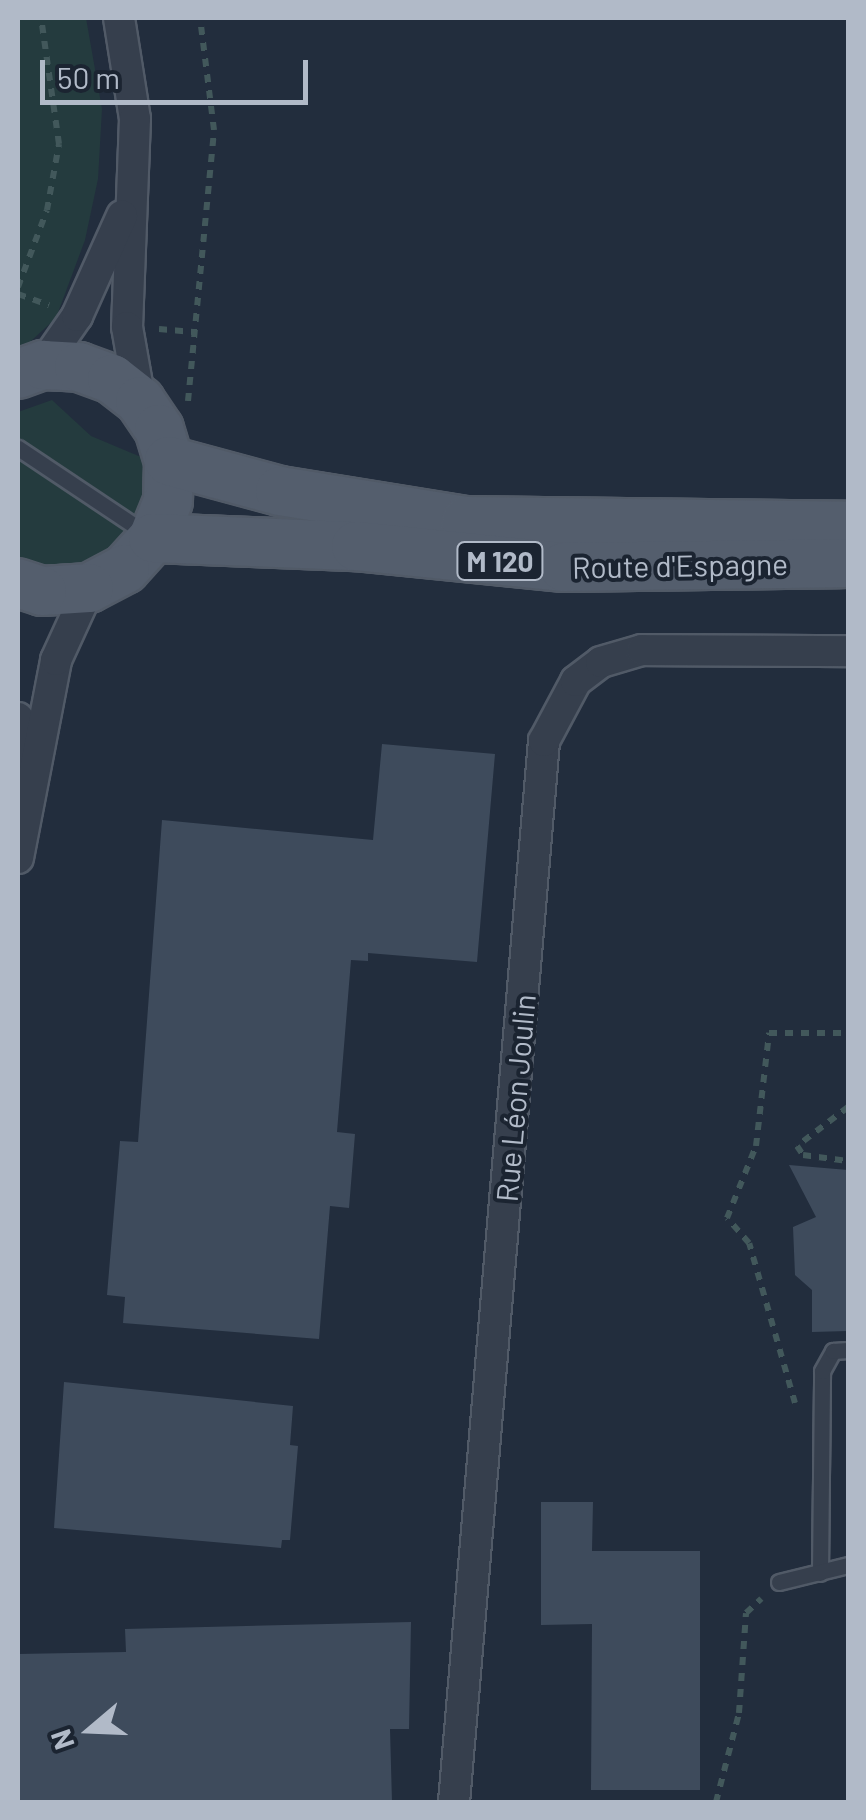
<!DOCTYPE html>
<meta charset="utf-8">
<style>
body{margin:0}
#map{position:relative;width:866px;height:1820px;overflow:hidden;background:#222d3d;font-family:Barlow,sans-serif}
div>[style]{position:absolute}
.green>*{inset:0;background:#243b3e}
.building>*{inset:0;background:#3e4b5c}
.path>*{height:6px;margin-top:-3px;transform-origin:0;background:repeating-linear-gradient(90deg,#42585b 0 8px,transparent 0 16px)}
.roads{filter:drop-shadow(2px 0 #515a67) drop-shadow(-2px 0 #515a67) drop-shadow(0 2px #515a67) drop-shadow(0 -2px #515a67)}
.service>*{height:15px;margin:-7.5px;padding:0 7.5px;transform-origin:7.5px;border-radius:7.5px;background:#363f4d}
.minor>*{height:30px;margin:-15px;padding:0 15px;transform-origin:15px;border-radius:15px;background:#363f4d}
.primary>*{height:48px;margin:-24px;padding:0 24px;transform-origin:24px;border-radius:24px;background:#545e6d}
span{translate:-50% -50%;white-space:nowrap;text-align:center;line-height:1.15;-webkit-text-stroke:8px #1b2431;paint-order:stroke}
.shield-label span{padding:2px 8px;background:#1b2431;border:2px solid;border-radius:8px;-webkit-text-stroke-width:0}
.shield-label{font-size:28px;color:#b1bac8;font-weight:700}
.street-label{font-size:30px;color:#b1bac8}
.frame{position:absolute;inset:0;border:20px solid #b1bac8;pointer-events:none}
.north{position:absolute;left:40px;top:1680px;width:100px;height:100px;-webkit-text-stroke:8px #1b2431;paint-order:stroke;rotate:251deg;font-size:28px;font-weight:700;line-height:40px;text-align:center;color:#b1bac8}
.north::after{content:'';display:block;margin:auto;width:35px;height:45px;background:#b1bac8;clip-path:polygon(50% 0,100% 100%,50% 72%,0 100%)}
.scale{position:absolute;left:40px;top:60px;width:268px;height:45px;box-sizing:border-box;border:5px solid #b1bac8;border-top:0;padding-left:12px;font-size:30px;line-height:35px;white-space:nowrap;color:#b1bac8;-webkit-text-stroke:8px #1b2431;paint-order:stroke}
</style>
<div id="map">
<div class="green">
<i style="clip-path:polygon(18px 18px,86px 18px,102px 109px,98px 179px,85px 240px,56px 318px,18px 353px)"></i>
<i style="clip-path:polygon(52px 400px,91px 436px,141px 457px,146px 484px,142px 513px,128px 538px,81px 568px,53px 571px,18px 559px,18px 412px)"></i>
</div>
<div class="building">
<i style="clip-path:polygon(382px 744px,495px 754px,477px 962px,368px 953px,368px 961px,351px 960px,337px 1132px,355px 1134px,349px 1208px,330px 1206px,319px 1339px,123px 1323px,125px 1297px,107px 1295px,120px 1141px,138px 1142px,162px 820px,373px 840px)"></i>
<i style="clip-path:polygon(789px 1165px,848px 1170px,848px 1331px,812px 1332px,812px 1290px,795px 1275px,793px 1227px,816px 1217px)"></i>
<i style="clip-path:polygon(64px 1382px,293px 1406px,290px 1445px,298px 1446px,290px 1540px,282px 1540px,281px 1548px,54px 1528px)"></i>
<i style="clip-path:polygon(541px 1502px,593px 1502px,592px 1551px,700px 1551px,700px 1790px,591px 1790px,592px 1624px,541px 1625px)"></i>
<i style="clip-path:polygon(411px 1622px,409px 1729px,390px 1729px,392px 1802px,18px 1802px,18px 1654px,126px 1652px,125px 1629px)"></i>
</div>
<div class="path">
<i style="left:18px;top:287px;width:82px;rotate:-69.4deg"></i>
<i style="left:47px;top:210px;width:67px;rotate:-79.7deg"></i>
<i style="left:59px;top:144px;width:127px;rotate:-98.1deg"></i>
<i style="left:18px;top:294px;width:33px;rotate:20deg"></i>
<i style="left:159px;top:329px;width:37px;rotate:5deg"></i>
<i style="left:188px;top:401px;width:272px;rotate:-84.5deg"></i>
<i style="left:214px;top:130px;width:113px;rotate:-97.1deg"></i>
<i style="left:848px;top:1107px;width:64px;rotate:142.6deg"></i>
<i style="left:797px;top:1146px;width:11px;rotate:56deg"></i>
<i style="left:803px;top:1155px;width:45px;rotate:7.6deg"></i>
<i style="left:795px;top:1403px;width:166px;rotate:-106deg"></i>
<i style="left:749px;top:1243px;width:33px;rotate:-131deg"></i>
<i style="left:727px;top:1218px;width:78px;rotate:-68.1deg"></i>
<i style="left:756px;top:1146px;width:114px;rotate:-83.4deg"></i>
<i style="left:769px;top:1033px;width:79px"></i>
<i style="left:716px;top:1802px;width:92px;rotate:-75.5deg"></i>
<i style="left:739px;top:1713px;width:100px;rotate:-86deg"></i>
<i style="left:746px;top:1613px;width:21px;rotate:-43deg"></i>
</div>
<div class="roads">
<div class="service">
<i style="left:18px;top:448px;width:155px;rotate:33.7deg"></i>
<i style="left:820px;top:1573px;width:202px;rotate:-89.4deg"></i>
<i style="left:822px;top:1371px;width:23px;rotate:-61deg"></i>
<i style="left:833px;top:1351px;width:15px;rotate:-4deg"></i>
<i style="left:779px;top:1582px;width:71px;rotate:-13.8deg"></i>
</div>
<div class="minor">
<i style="left:119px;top:18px;width:102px;rotate:81deg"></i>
<i style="left:135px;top:119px;width:208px;rotate:92.2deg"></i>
<i style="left:127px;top:327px;width:75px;rotate:80deg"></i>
<i style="left:43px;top:365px;width:60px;rotate:-55.2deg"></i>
<i style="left:77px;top:316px;width:110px;rotate:-65.8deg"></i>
<i style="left:18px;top:718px;width:51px;rotate:84.4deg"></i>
<i style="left:18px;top:858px;width:202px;rotate:-79.1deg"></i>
<i style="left:56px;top:660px;width:79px;rotate:-65.4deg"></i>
<i style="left:454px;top:1802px;width:1065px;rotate:-85.15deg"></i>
<i style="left:544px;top:741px;width:68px;rotate:-61.9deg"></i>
<i style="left:576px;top:681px;width:31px;rotate:-37deg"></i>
<i style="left:601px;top:662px;width:43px;rotate:-16.3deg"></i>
<i style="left:642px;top:650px;width:206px;rotate:0.3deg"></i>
</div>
<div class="primary">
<i style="left:18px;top:374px;width:27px;rotate:-20deg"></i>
<i style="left:43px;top:365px;width:36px;rotate:3deg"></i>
<i style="left:79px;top:367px;width:35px;rotate:20deg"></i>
<i style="left:112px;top:379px;width:36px;rotate:38deg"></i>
<i style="left:140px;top:401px;width:34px;rotate:56deg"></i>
<i style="left:159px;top:429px;width:34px;rotate:73deg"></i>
<i style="left:169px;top:461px;width:40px;rotate:91.4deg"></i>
<i style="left:168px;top:501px;width:40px;rotate:112deg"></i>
<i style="left:153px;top:538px;width:42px;rotate:132.1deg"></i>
<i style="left:125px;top:569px;width:41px;rotate:152.2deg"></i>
<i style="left:89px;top:588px;width:47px;rotate:176.3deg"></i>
<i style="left:42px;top:591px;width:25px;rotate:-162deg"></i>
<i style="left:169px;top:461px;width:115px;rotate:15.1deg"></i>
<i style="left:280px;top:491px;width:188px;rotate:9.2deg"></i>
<i style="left:466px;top:521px;width:382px;rotate:0.7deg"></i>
<i style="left:153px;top:538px;width:203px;rotate:2.3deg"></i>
<i style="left:356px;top:546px;width:209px;rotate:5.8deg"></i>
<i style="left:564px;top:567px;width:284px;rotate:-0.8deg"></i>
</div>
</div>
<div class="shield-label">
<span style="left:500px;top:561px">M 120</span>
</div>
<div class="street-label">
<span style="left:680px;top:565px;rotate:-1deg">Route d'Espagne</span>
<span style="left:515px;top:1098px;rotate:-85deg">Rue Léon Joulin</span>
</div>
<div class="frame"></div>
<div class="north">N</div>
<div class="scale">50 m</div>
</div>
